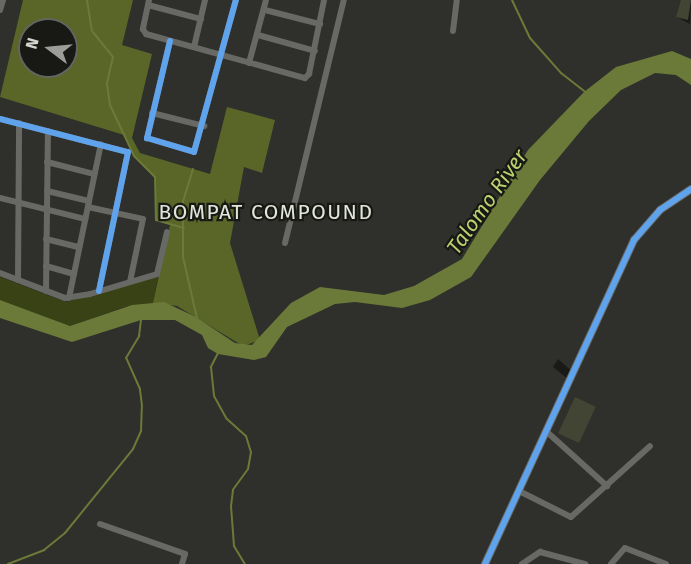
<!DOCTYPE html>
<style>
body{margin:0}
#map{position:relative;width:691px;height:564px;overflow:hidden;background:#2f302b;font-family:"Fira Sans",sans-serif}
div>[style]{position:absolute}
.green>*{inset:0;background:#394214}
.forest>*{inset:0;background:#596628}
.water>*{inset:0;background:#6b7a39}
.shadow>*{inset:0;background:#0007}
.stream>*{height:2px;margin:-1px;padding:0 1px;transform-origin:1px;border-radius:1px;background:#6b7a39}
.building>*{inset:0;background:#424534;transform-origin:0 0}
.minor>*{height:6px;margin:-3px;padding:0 3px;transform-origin:3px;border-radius:3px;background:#686965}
.tertiary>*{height:8px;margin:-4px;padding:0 4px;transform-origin:4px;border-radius:4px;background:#686965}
.cycleway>*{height:6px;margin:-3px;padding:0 3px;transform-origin:3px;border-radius:3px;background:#60a3ed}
span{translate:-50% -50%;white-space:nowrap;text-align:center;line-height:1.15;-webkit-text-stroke:4.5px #181915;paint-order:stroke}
.water-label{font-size:21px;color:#bbd26f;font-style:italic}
.neighbourhood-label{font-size:21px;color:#e2e6da;letter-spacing:1.5px}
.north{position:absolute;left:18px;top:18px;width:60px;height:60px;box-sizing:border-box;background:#181915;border:2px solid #646561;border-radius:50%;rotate:286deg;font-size:16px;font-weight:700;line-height:24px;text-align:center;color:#d6d8d2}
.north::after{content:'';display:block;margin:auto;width:21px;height:27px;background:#9c9d98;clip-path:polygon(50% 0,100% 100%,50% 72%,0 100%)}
</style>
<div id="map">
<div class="green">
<i style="clip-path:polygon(0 277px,66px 302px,158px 277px,153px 303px,124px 307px,70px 326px,0 300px)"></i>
</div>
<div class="forest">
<i style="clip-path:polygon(evenodd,23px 0,133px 0,122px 45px,152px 54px,132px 138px,140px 153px,210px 174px,227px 107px,275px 120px,262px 173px,244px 167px,230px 243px,260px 340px,243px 346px,177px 306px,153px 303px,170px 225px,156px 220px,155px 177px,134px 156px,124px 135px,0 97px,23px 0,30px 30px,66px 30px,66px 66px,30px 66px,30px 30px)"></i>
</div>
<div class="water">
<i style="clip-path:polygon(672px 51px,691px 59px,691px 85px,676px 75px,655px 73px,621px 90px,589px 121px,540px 180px,471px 277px,430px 300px,402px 308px,355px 302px,335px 304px,287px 327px,266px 357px,254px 360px,218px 354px,208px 348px,202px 335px,175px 320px,141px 320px,72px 342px,0 318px,0 300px,70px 326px,132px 305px,164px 302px,196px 317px,235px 343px,252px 345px,291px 303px,320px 287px,384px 295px,414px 286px,462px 259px,528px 150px,584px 92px,616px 67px)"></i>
</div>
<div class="shadow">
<i style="clip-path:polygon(682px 0,691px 0,690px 24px,677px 17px)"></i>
<i style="clip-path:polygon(558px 359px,573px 372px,569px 380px,553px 367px)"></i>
</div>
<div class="stream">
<i style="left:87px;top:0;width:31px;rotate:81deg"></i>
<i style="left:92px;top:31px;width:33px;rotate:51deg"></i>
<i style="left:113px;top:57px;width:28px;rotate:103deg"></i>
<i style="left:107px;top:84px;width:21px;rotate:82deg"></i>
<i style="left:110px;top:105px;width:56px;rotate:64.8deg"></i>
<i style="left:134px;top:156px;width:30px;rotate:45deg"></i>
<i style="left:155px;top:177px;width:43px;rotate:88.7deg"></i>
<i style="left:156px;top:220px;width:29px;rotate:16deg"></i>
<i style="left:512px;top:0;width:42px;rotate:64.7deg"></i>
<i style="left:530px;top:38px;width:47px;rotate:48.5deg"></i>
<i style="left:561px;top:73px;width:31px;rotate:38deg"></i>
<i style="left:193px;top:169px;width:34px;rotate:107deg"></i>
<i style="left:183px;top:202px;width:55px;rotate:90deg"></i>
<i style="left:183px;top:257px;width:63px;rotate:77.1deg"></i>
<i style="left:218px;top:353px;width:16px;rotate:117deg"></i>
<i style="left:211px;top:367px;width:29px;rotate:84deg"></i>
<i style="left:214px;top:396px;width:26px;rotate:61deg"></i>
<i style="left:227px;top:419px;width:25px;rotate:42deg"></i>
<i style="left:246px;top:436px;width:17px;rotate:73deg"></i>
<i style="left:251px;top:452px;width:17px;rotate:100deg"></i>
<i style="left:248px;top:469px;width:26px;rotate:126deg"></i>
<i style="left:233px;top:490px;width:16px;rotate:97deg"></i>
<i style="left:231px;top:506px;width:40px;rotate:85.7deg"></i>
<i style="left:234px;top:546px;width:21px;rotate:59deg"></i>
<i style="left:8px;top:564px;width:39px;rotate:-21deg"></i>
<i style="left:44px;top:550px;width:27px;rotate:-39deg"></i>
<i style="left:65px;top:533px;width:108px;rotate:-51deg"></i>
<i style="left:133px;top:449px;width:20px;rotate:-66deg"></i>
<i style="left:141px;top:431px;width:25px;rotate:-88deg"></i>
<i style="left:142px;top:406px;width:17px;rotate:-97deg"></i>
<i style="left:140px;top:389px;width:34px;rotate:-114deg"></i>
<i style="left:126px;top:358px;width:26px;rotate:-59deg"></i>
<i style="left:139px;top:336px;width:16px;rotate:-83deg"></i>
</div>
<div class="building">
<i style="clip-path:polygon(681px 0,691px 0,688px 20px,676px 17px)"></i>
<i style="left:575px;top:397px;width:23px;height:40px;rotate:25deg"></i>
</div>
<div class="minor">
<i style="left:149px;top:0;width:30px;rotate:102deg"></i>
<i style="left:143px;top:29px;width:6px;rotate:59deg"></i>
<i style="left:146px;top:34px;width:165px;rotate:15.5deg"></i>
<i style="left:305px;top:78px;width:6px;rotate:-45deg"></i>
<i style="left:309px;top:74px;width:76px;rotate:-78.5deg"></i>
<i style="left:148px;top:5px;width:55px;rotate:14.8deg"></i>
<i style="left:0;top:10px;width:10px;rotate:-73deg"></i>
<i style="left:265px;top:10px;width:57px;rotate:14.3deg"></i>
<i style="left:453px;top:31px;width:31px;rotate:-83deg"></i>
<i style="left:258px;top:35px;width:59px;rotate:15.7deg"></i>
<i style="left:170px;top:41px;width:100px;rotate:103.3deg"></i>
<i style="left:147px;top:138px;width:49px;rotate:16.6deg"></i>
<i style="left:194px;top:152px;width:158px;rotate:-74.6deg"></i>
<i style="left:194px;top:47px;width:48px;rotate:-76.8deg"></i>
<i style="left:249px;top:63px;width:65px;rotate:-74.9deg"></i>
<i style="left:152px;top:113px;width:54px;rotate:14deg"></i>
<i style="left:0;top:119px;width:132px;rotate:14.5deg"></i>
<i style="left:128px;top:152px;width:142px;rotate:101.8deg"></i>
<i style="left:47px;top:162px;width:49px;rotate:14.3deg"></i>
<i style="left:47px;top:191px;width:43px;rotate:13.4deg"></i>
<i style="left:0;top:198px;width:88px;rotate:13.9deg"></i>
<i style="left:88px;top:207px;width:56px;rotate:12.3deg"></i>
<i style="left:143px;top:219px;width:64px;rotate:101.7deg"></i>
<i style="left:46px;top:239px;width:34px;rotate:14deg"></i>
<i style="left:285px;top:243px;width:250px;rotate:-76.4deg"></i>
<i style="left:46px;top:266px;width:29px;rotate:16deg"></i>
<i style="left:0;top:273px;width:70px;rotate:21deg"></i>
<i style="left:65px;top:298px;width:25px;rotate:-9deg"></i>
<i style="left:90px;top:294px;width:70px;rotate:-16.6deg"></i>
<i style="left:157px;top:274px;width:43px;rotate:-76.6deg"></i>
<i style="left:18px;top:280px;width:157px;rotate:-89.6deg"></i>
<i style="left:46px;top:291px;width:160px;rotate:-89.3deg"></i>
<i style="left:69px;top:298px;width:157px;rotate:-78.3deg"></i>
<i style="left:547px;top:432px;width:81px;rotate:42deg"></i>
<i style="left:519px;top:491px;width:58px;rotate:26.6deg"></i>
<i style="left:571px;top:517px;width:106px;rotate:-41.9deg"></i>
<i style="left:100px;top:524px;width:90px;rotate:19.4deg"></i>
<i style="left:185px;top:554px;width:10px;rotate:107deg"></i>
<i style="left:522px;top:564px;width:22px;rotate:-34deg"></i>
<i style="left:540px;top:552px;width:47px;rotate:14.9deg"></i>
<i style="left:611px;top:564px;width:21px;rotate:-49deg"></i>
<i style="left:625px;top:548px;width:44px;rotate:21.3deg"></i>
</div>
<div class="tertiary">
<i style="left:485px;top:564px;width:357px;rotate:-65.3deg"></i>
<i style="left:634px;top:240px;width:40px;rotate:-49deg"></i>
<i style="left:660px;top:210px;width:37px;rotate:-34deg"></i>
</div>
<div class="cycleway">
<i style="left:170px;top:41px;width:100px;rotate:103.3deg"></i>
<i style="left:147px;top:138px;width:49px;rotate:16.6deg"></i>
<i style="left:194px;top:152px;width:158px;rotate:-74.6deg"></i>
<i style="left:0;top:119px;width:132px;rotate:14.5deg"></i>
<i style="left:128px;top:152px;width:142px;rotate:101.8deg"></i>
<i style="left:485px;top:564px;width:357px;rotate:-65.3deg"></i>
<i style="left:634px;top:240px;width:40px;rotate:-49deg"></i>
<i style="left:660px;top:210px;width:37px;rotate:-34deg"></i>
</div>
<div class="water-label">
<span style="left:487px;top:202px;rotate:-55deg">Talomo River</span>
</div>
<div class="neighbourhood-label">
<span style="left:266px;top:212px">BOMPAT COMPOUND</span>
</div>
<div class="north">N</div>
</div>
